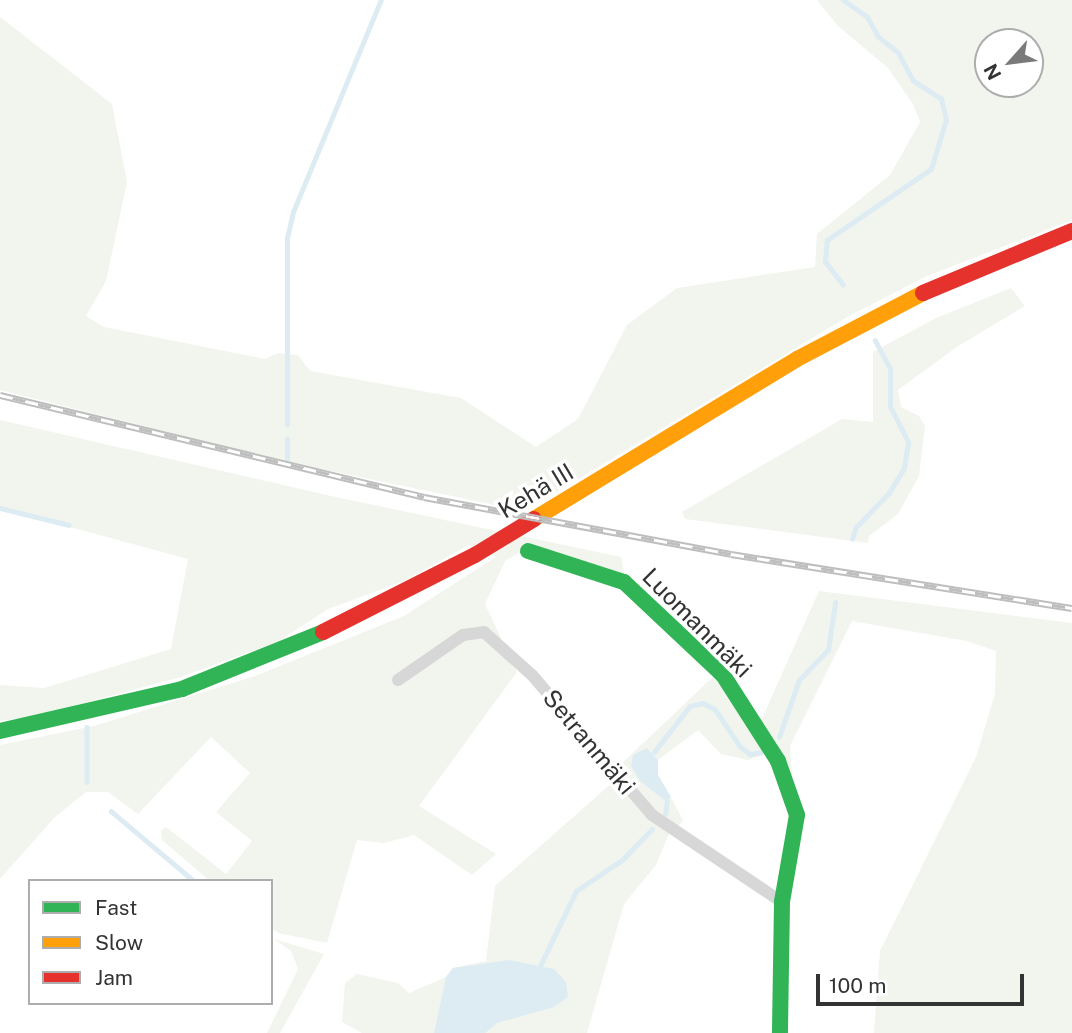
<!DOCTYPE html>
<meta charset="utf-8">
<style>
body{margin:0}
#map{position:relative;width:1072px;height:1033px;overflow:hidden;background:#fff;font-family:"Public Sans",sans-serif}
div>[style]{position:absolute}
.green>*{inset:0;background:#f1f5ed}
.water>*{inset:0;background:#ddebf3}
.stream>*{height:4.5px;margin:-2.25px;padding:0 2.25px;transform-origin:2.25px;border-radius:2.25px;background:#ddebf3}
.street>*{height:12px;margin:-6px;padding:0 6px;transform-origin:6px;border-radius:6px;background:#d7d7d7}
.fast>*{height:16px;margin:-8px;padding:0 8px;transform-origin:8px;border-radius:8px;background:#30b455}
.slow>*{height:16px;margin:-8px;padding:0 8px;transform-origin:8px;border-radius:8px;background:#ff9f0a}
.jam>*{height:16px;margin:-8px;padding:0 8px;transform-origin:8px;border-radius:8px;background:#e5322d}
.rail>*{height:7px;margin-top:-3.5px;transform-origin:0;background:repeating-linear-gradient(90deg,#fff 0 13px,#bebebe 0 26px);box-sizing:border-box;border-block:2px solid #bebebe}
span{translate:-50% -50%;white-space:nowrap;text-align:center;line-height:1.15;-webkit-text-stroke:7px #fff;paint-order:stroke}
.street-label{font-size:24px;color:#333}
.legend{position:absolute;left:28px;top:879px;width:245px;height:126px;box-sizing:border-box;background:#fff;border:2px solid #adadad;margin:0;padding:9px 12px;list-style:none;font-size:21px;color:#333}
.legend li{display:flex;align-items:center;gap:14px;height:35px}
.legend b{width:35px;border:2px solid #adadad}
.north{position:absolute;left:974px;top:28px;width:70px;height:70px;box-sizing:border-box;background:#fff;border:2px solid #adadad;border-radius:50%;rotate:242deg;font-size:19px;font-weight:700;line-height:28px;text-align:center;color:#333}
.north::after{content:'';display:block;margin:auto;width:24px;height:32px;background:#7a7a7a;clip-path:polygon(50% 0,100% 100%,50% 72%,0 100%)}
.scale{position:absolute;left:816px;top:974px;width:208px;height:32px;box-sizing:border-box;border:4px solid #333;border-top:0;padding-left:9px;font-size:21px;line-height:24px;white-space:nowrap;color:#333;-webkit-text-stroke:5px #fff;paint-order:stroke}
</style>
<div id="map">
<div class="green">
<i style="clip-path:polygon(evenodd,817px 0,1072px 0,1072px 220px,927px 276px,849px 316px,525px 511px,287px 462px,0 390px,0 17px,112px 104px,127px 182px,106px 281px,86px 316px,104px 327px,265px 359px,278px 353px,298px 355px,310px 371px,461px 398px,536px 447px,578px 419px,627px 325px,677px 288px,815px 267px,817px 234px,890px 175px,920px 122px,913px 104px,888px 68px,838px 26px,817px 0,988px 42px,1030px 42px,1030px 84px,988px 84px,988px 42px)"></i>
<i style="clip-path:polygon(1011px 288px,1025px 306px,958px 346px,898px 390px,901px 407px,919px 416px,925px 426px,919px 476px,898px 514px,869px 536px,868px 543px,685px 519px,682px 512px,842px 419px,873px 422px,873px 352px,936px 318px)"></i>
<i style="clip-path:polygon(0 420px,331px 496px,621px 557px,624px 574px,529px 547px,505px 561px,485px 604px,517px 672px,419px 806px,496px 854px,472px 875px,414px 835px,384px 843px,357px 840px,327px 943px,278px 933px,271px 928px,271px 881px,210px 881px,162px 840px,161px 831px,166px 827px,226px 874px,252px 841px,216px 812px,250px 773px,211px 737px,138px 814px,108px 792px,86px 792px,55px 817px,0 879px,0 745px,94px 726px,255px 676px,404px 616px,496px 557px,469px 545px,404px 581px,328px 609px,279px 641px,181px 677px,33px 717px,0 721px,0 685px,44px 688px,171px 649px,188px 559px,0 508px)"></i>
<i style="clip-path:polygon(819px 591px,1072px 623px,1072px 1033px,874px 1033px,880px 951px,976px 757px,995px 694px,996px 651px,967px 641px,852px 621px,790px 746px,792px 778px,760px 723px)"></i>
<i style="clip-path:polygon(714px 676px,767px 754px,748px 760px,721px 754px,698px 730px,658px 760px,647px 748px,668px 802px,671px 797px,683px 821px,668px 836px,656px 865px,624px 904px,587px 1033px,362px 1033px,342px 1022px,345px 983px,357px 974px,398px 983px,409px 993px,446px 977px,453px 968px,486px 961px,495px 886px,613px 782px,618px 767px)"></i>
<i style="clip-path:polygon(274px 939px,324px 954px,280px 1033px,267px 1033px,298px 969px,291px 951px)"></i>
</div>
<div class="water">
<i style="clip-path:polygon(647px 748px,658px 760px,658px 775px,671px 797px,667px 802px,640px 781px,631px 766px,633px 755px)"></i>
<i style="clip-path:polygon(509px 960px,554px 969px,566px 982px,568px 997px,554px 1007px,497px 1023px,485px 1033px,434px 1033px,446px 977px,453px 968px)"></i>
</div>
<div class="stream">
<i style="left:843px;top:285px;width:29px;rotate:-128deg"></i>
<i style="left:825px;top:262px;width:22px;rotate:-85deg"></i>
<i style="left:827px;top:240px;width:126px;rotate:-34.3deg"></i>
<i style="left:931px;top:169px;width:51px;rotate:-73deg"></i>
<i style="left:946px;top:120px;width:22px;rotate:-103deg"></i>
<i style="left:941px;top:99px;width:33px;rotate:-147deg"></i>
<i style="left:913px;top:81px;width:32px;rotate:-118deg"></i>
<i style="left:898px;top:53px;width:26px;rotate:-141deg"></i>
<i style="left:878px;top:37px;width:23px;rotate:-119deg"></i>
<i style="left:867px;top:17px;width:29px;rotate:-145deg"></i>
<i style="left:287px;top:425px;width:187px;rotate:-90deg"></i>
<i style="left:287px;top:238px;width:27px;rotate:-77deg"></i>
<i style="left:293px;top:212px;width:230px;rotate:-67.5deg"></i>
<i style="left:287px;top:462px;width:23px;rotate:-90deg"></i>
<i style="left:0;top:508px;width:71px;rotate:13.8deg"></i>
<i style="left:852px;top:539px;width:13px;rotate:-72deg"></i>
<i style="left:856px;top:527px;width:47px;rotate:-45.9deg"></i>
<i style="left:889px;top:493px;width:29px;rotate:-59deg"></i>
<i style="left:904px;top:468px;width:26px;rotate:-81deg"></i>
<i style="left:908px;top:442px;width:39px;rotate:-117deg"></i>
<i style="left:890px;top:407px;width:38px;rotate:-90deg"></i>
<i style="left:890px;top:369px;width:32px;rotate:-118deg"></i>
<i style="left:87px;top:727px;width:55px;rotate:90deg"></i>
<i style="left:779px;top:737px;width:60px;rotate:-70.7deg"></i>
<i style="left:799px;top:680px;width:42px;rotate:-46deg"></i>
<i style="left:828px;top:650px;width:48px;rotate:-81.5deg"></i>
<i style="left:654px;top:752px;width:58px;rotate:-52deg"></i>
<i style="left:690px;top:706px;width:13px;rotate:-13deg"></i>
<i style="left:703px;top:703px;width:13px;rotate:27deg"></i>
<i style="left:715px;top:709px;width:45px;rotate:56deg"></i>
<i style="left:740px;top:746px;width:13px;rotate:39deg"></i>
<i style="left:750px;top:754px;width:11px;rotate:-10deg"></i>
<i style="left:111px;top:811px;width:109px;rotate:40.1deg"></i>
<i style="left:665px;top:814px;width:12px;rotate:-81deg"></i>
<i style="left:539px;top:968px;width:85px;rotate:-64.3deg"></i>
<i style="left:576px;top:891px;width:55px;rotate:-34deg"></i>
<i style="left:622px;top:860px;width:43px;rotate:-45.9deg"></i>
</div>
<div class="street">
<i style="left:398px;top:680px;width:79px;rotate:-34.7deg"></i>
<i style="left:463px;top:635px;width:21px;rotate:-8deg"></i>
<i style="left:484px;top:632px;width:64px;rotate:41.9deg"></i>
<i style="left:532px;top:675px;width:184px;rotate:49.4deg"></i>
<i style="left:652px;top:815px;width:156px;rotate:33.8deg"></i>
</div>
<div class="fast">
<i style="left:528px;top:551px;width:101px;rotate:17.9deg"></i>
<i style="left:624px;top:582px;width:136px;rotate:43.2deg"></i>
<i style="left:723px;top:675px;width:102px;rotate:57.4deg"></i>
<i style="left:778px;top:761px;width:57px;rotate:70.6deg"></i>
<i style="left:797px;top:815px;width:88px;rotate:99.8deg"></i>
<i style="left:782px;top:902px;width:131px;rotate:90.9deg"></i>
<i style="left:0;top:731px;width:187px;rotate:-13deg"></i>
<i style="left:182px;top:689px;width:152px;rotate:-22deg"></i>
</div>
<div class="slow">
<i style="left:534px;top:519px;width:308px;rotate:-31.3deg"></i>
<i style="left:797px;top:359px;width:142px;rotate:-27.6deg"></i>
</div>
<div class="jam">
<i style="left:923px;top:293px;width:161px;rotate:-22.6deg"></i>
<i style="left:323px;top:632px;width:170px;rotate:-26.9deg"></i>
<i style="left:475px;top:555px;width:69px;rotate:-31.4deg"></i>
</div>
<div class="rail">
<i style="left:0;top:395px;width:436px;rotate:13.5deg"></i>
<i style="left:424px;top:497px;width:312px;rotate:10.5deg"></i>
<i style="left:731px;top:554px;width:345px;rotate:9deg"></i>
</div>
<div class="street-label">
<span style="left:536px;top:491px;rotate:-31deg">Kehä III</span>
<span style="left:697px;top:623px;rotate:45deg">Luomanmäki</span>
<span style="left:589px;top:742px;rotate:50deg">Setranmäki</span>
</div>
<ul class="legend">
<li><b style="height:9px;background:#30b455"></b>Fast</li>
<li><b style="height:9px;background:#ff9f0a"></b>Slow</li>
<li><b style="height:9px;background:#e5322d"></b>Jam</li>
</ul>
<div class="north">N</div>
<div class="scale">100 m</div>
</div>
